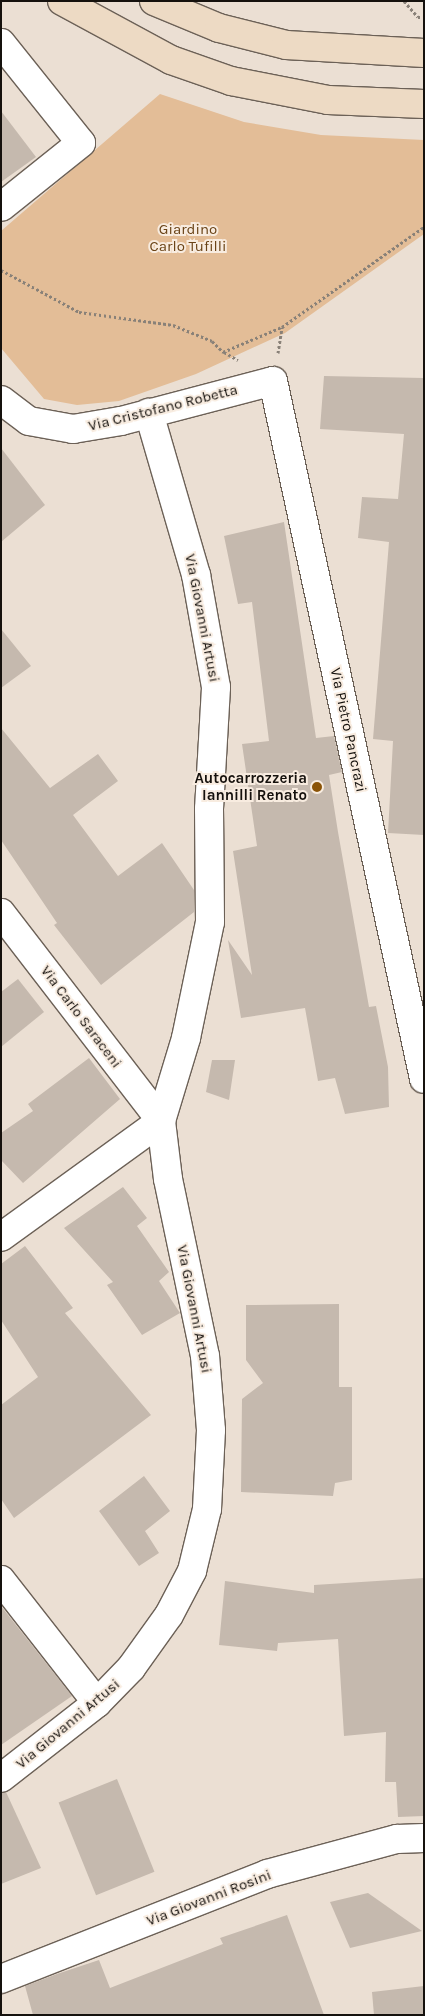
<!DOCTYPE html>
<style>
body{margin:0}
#map{position:relative;width:425px;height:2016px;overflow:hidden;background:#ebdfd3;font-family:Karla,sans-serif}
div>[style]{position:absolute}
.green>*{inset:0;background:#e3bd97}
.building>*{inset:0;background:#c5b9ae;transform-origin:0 0}
.path>*{height:3px;margin-top:-1.5px;transform-origin:0;background:repeating-linear-gradient(90deg,#898178 0 2.5px,transparent 0 5px)}
.roads{filter:drop-shadow(1px 0 #6c6157) drop-shadow(-1px 0 #6c6157) drop-shadow(0 1px #6c6157) drop-shadow(0 -1px #6c6157)}
.minor>*{height:28px;margin:-14px;padding:0 14px;transform-origin:14px;border-radius:14px;background:#fff}
.secondary>*{height:28px;margin:-14px;padding:0 14px;transform-origin:14px;border-radius:14px;background:#eddac4}
.dots>*{width:14px;height:14px;translate:-50% -50%;box-sizing:border-box;border:2px solid #f8ece0;border-radius:50%}
span{translate:-50% -50%;white-space:nowrap;text-align:center;line-height:1.15;-webkit-text-stroke:4px #f8ece0;paint-order:stroke}
.park-label{font-size:15px;color:#694215}
.street-label{font-size:15px;color:#15110d}
.poi-label{font-size:15px;color:#15110d;font-weight:700}
.right{translate:-100% -50%;text-align:right}
.frame{position:absolute;inset:0;border:2px solid #15110d;pointer-events:none}
</style>
<div id="map">
<div class="green">
<i style="clip-path:polygon(160px 94px,244px 122px,321px 135px,424px 140px,424px 234px,285px 333px,196px 374px,119px 401px,77px 405px,44px 399px,1px 348px,1px 231px)"></i>
</div>
<div class="building">
<i style="clip-path:polygon(1px 111px,36px 157px,1px 182px)"></i>
<i style="clip-path:polygon(324px 376px,424px 378px,424px 835px,388px 833px,393px 741px,373px 739px,389px 542px,358px 538px,362px 497px,398px 499px,404px 434px,320px 429px)"></i>
<i style="clip-path:polygon(1px 448px,45px 505px,1px 542px)"></i>
<i style="clip-path:polygon(284px 522px,316px 738px,334px 736px,342px 772px,329px 775px,338px 832px,369px 1007px,376px 1006px,388px 1067px,389px 1107px,345px 1114px,335px 1078px,318px 1081px,305px 1008px,241px 1018px,228px 940px,252px 975px,233px 851px,257px 846px,242px 744px,269px 741px,252px 602px,238px 604px,224px 536px)"></i>
<i style="clip-path:polygon(1px 629px,31px 666px,1px 688px)"></i>
<i style="clip-path:polygon(1px 728px,50px 788px,98px 754px,118px 781px,73px 815px,118px 876px,162px 843px,194px 890px,194px 912px,101px 985px,54px 925px,57px 923px,1px 840px)"></i>
<i style="clip-path:polygon(18px 979px,44px 1012px,1px 1047px,1px 992px)"></i>
<i style="clip-path:polygon(89px 1058px,120px 1099px,23px 1183px,1px 1160px,1px 1133px,33px 1111px,28px 1104px)"></i>
<i style="clip-path:polygon(212px 1060px,235px 1060px,229px 1100px,206px 1092px)"></i>
<i style="clip-path:polygon(123px 1187px,147px 1218px,137px 1226px,169px 1272px,159px 1281px,180px 1313px,142px 1335px,107px 1285px,113px 1282px,64px 1228px)"></i>
<i style="clip-path:polygon(25px 1246px,73px 1308px,65px 1313px,151px 1415px,14px 1518px,1px 1499px,1px 1405px,38px 1377px,1px 1320px,1px 1264px)"></i>
<i style="clip-path:polygon(339px 1304px,339px 1387px,352px 1387px,352px 1480px,335px 1483px,333px 1496px,241px 1492px,242px 1399px,263px 1383px,246px 1360px,246px 1305px)"></i>
<i style="clip-path:polygon(144px 1476px,170px 1511px,145px 1531px,159px 1553px,139px 1566px,99px 1511px)"></i>
<i style="clip-path:polygon(424px 1578px,424px 1816px,398px 1817px,396px 1782px,385px 1782px,386px 1732px,344px 1736px,338px 1639px,278px 1643px,277px 1651px,219px 1645px,225px 1581px,314px 1593px,314px 1585px)"></i>
<i style="clip-path:polygon(1px 1606px,72px 1696px,1px 1745px)"></i>
<i style="left:117px;top:1779px;width:100px;height:63px;rotate:68deg"></i>
<i style="clip-path:polygon(6px 1792px,41px 1868px,1px 1884px,1px 1793px)"></i>
<i style="clip-path:polygon(368px 1893px,422px 1931px,350px 1948px,330px 1902px)"></i>
<i style="clip-path:polygon(287px 1915px,324px 2015px,33px 2015px,25px 1986px,57px 1974px,99px 1960px,110px 1988px,223px 1944px,220px 1938px)"></i>
<i style="clip-path:polygon(424px 1986px,424px 2015px,374px 2015px,372px 1992px)"></i>
</div>
<div class="path">
<i style="left:404px;top:1px;width:21px;rotate:49deg"></i>
<i style="left:418px;top:17px;width:6px"></i>
<i style="left:1px;top:270px;width:89px;rotate:28.3deg"></i>
<i style="left:79px;top:312px;width:95px;rotate:7.9deg"></i>
<i style="left:173px;top:325px;width:42px;rotate:22.3deg"></i>
<i style="left:212px;top:341px;width:16px;rotate:45deg"></i>
<i style="left:223px;top:352px;width:64px;rotate:-23deg"></i>
<i style="left:224px;top:352px;width:16px;rotate:30deg"></i>
<i style="left:278px;top:353px;width:26px;rotate:-81deg"></i>
<i style="left:282px;top:327px;width:174px;rotate:-35.2deg"></i>
</div>
<div class="roads">
<div class="minor">
<i style="left:1px;top:43px;width:128px;rotate:51.3deg"></i>
<i style="left:81px;top:143px;width:102px;rotate:141.3deg"></i>
<i style="left:1px;top:400px;width:35px;rotate:37deg"></i>
<i style="left:29px;top:421px;width:45px;rotate:10.3deg"></i>
<i style="left:73px;top:429px;width:49px;rotate:-9.5deg"></i>
<i style="left:121px;top:421px;width:157px;rotate:-14.7deg"></i>
<i style="left:273px;top:381px;width:714px;rotate:77.79deg"></i>
<i style="left:1px;top:913px;width:262px;rotate:52.4deg"></i>
<i style="left:1px;top:1237px;width:198px;rotate:-35.9deg"></i>
<i style="left:1px;top:1580px;width:156px;rotate:52deg"></i>
<i style="left:1px;top:1778px;width:122px;rotate:-38deg"></i>
<i style="left:97px;top:1703px;width:49px;rotate:-45.8deg"></i>
<i style="left:131px;top:1668px;width:65px;rotate:-54.4deg"></i>
<i style="left:169px;top:1615px;width:50px;rotate:-62.4deg"></i>
<i style="left:192px;top:1571px;width:64px;rotate:-76.4deg"></i>
<i style="left:207px;top:1509px;width:79px;rotate:-87.1deg"></i>
<i style="left:211px;top:1430px;width:74px;rotate:-94.6deg"></i>
<i style="left:205px;top:1356px;width:181px;rotate:-101.8deg"></i>
<i style="left:168px;top:1179px;width:58px;rotate:-96.9deg"></i>
<i style="left:161px;top:1121px;width:87px;rotate:-73.2deg"></i>
<i style="left:186px;top:1038px;width:118px;rotate:-78.3deg"></i>
<i style="left:210px;top:922px;width:113px;rotate:-90.5deg"></i>
<i style="left:209px;top:809px;width:122px;rotate:-86.7deg"></i>
<i style="left:216px;top:687px;width:114px;rotate:-100.1deg"></i>
<i style="left:196px;top:575px;width:169px;rotate:-106.2deg"></i>
<i style="left:1px;top:1979px;width:286px;rotate:-21.5deg"></i>
<i style="left:267px;top:1874px;width:135px;rotate:-15.1deg"></i>
<i style="left:397px;top:1839px;width:27px;rotate:-2deg"></i>
</div>
<div class="secondary">
<i style="left:62px;top:1px;width:124px;rotate:28.4deg"></i>
<i style="left:171px;top:60px;width:64px;rotate:19.3deg"></i>
<i style="left:231px;top:81px;width:99px;rotate:11.1deg"></i>
<i style="left:328px;top:100px;width:96px;rotate:2.4deg"></i>
<i style="left:154px;top:1px;width:70px;rotate:22.6deg"></i>
<i style="left:219px;top:28px;width:69px;rotate:14.2deg"></i>
<i style="left:286px;top:45px;width:138px;rotate:3.3deg"></i>
</div>
</div>
<div class="dots">
<i style="left:317px;top:787px;background:#8b5407"></i>
</div>
<div class="park-label">
<span style="left:188px;top:238px">Giardino<br>Carlo Tufilli</span>
</div>
<div class="street-label">
<span style="left:163px;top:408px;rotate:-14deg">Via Cristofano Robetta</span>
<span style="left:202px;top:618px;rotate:79deg">Via Giovanni Artusi</span>
<span style="left:348px;top:730px;rotate:78deg">Via Pietro Pancrazi</span>
<span style="left:81px;top:1017px;rotate:53deg">Via Carlo Saraceni</span>
<span style="left:194px;top:1309px;rotate:79deg">Via Giovanni Artusi</span>
<span style="left:68px;top:1724px;rotate:-40deg">Via Giovanni Artusi</span>
<span style="left:209px;top:1898px;rotate:-21deg">Via Giovanni Rosini</span>
</div>
<div class="poi-label">
<span class="right" style="left:307px;top:787px">Autocarrozzeria<br>Iannilli Renato</span>
</div>
<div class="frame"></div>
</div>
